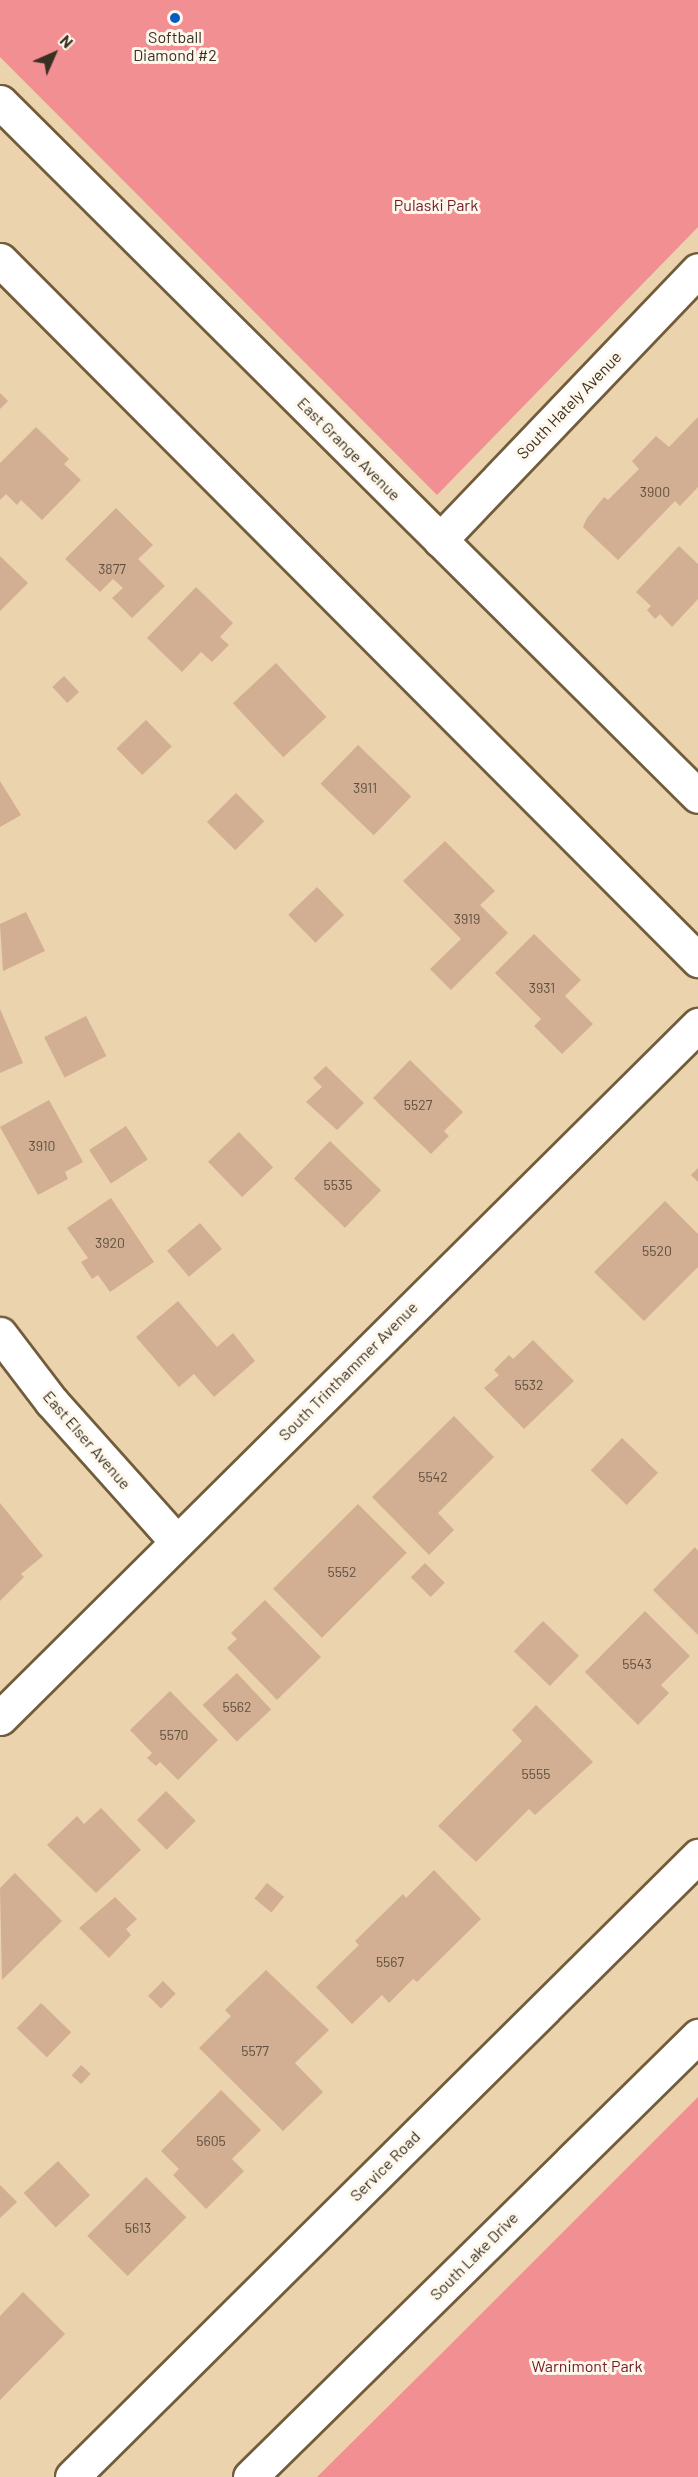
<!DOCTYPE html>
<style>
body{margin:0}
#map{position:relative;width:698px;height:2477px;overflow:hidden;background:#ebd3ae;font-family:Barlow,sans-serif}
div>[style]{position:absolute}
.green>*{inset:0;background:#f18f92}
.building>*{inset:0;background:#d2ae93;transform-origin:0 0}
.roads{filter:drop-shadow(2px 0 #725d3b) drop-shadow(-2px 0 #725d3b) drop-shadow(0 2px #725d3b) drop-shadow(0 -2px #725d3b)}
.minor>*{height:33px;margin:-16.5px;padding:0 16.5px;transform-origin:16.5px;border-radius:16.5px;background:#fff}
.secondary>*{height:33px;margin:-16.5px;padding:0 16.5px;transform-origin:16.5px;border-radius:16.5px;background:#fff}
.dots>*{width:16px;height:16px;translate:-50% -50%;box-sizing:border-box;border:3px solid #fef7ec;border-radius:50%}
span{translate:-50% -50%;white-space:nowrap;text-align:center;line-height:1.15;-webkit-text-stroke:6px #fef7ec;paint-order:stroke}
.number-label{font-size:14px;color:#5f503e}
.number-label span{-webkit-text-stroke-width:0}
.poi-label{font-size:16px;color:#393021}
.park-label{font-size:16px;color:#701c26}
.street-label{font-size:16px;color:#393021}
.north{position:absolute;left:24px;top:24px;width:60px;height:60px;-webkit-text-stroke:4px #fef7ec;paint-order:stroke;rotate:45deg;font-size:16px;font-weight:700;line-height:24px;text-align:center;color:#393021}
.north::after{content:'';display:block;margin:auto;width:21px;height:27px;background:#393021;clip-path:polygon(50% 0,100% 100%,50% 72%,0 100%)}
</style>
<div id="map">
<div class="green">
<i style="clip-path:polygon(0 0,698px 0,698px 227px,437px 495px,0 57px)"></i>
<i style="clip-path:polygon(698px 2097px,698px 2477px,317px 2477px,441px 2354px)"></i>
</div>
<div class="building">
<i style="clip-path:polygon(0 393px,8px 401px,0 409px)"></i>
<i style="clip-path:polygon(698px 417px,698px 487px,680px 506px,675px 501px,618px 560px,583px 527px,587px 518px,604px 497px,608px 500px,639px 469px,632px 461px,656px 436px,669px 447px)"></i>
<i style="clip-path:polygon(36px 427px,69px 459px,64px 464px,81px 480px,42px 520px,21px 500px,17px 505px,6px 494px,0 500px,0 463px)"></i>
<i style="clip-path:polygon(116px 508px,153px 545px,138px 559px,165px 586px,132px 618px,112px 598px,123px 588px,113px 579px,100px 592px,65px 559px)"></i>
<i style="clip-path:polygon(679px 546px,698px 564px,698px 599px,672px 627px,660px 614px,655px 619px,647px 610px,651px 606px,636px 592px)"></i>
<i style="clip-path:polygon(0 556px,28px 583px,0 611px)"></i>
<i style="clip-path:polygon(196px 587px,233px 623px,220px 637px,229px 645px,212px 662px,201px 652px,182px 672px,147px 638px)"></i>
<i style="left:276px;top:663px;width:74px;height:59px;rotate:47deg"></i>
<i style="left:64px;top:676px;width:22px;height:16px;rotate:47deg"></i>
<i style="left:146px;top:720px;width:37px;height:41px;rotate:46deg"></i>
<i style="left:358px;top:745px;width:74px;height:54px;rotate:44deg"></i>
<i style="clip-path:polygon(0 781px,21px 815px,0 827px)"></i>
<i style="left:236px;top:793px;width:40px;height:41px;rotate:45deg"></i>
<i style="clip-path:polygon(445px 841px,495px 891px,480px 905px,508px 933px,451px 990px,430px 969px,461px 939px,403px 881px)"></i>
<i style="left:317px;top:887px;width:39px;height:40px;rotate:46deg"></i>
<i style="clip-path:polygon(26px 912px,45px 951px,3px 971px,0 924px)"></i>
<i style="clip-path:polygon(534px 934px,581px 980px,565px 996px,593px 1024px,562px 1054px,534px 1026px,541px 1019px,495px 973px)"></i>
<i style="clip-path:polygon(0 1009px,23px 1063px,0 1073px)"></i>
<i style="left:86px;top:1016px;width:45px;height:47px;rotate:63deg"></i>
<i style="clip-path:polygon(410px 1060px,463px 1112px,444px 1131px,449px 1136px,431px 1154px,373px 1098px)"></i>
<i style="clip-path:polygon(326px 1066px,364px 1103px,337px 1130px,306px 1102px,322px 1087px,313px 1078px)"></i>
<i style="clip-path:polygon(49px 1100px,83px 1162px,65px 1172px,68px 1179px,38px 1195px,0 1127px)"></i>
<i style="left:126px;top:1126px;width:40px;height:44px;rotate:57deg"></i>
<i style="left:239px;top:1132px;width:49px;height:43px;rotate:46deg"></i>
<i style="left:330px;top:1141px;width:71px;height:52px;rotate:44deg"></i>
<i style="clip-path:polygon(698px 1168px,698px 1182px,691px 1175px)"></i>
<i style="clip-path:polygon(111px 1198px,154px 1262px,110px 1292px,98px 1275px,92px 1279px,81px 1262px,88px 1258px,67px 1228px)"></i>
<i style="clip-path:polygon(665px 1201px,698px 1234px,698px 1267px,644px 1321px,594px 1272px)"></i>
<i style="left:200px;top:1223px;width:34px;height:43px;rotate:50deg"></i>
<i style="clip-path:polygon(178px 1301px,217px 1347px,233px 1333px,255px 1361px,214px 1397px,194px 1374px,179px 1387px,136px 1337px)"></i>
<i style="clip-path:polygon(533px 1340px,574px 1381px,524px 1429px,484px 1388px,499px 1375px,494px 1370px,509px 1355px,513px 1359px)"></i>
<i style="clip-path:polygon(454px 1416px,494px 1457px,438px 1513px,454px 1530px,429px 1555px,372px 1497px)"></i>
<i style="left:622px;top:1438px;width:50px;height:45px;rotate:44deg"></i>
<i style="clip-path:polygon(0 1503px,43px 1556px,21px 1574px,24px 1577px,0 1601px)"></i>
<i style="left:358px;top:1504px;width:69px;height:120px;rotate:45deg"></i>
<i style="clip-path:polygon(695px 1547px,698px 1551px,698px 1635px,653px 1590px)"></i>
<i style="left:425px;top:1563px;width:28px;height:20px;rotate:45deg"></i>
<i style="clip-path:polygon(265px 1600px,321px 1657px,277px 1700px,227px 1648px,237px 1639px,231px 1633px)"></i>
<i style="clip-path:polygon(645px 1611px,690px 1656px,661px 1685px,669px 1693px,638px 1725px,585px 1672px)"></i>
<i style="left:543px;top:1621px;width:50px;height:42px;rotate:44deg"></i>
<i style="left:237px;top:1673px;width:50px;height:47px;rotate:47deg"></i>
<i style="clip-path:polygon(170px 1691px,218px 1740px,178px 1780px,160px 1762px,156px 1766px,147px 1758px,152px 1753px,130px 1730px)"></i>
<i style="clip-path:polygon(536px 1705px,593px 1762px,535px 1815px,529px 1809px,476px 1862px,438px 1826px,522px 1741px,512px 1730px)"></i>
<i style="left:166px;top:1791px;width:42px;height:41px;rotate:45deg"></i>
<i style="clip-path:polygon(101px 1808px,141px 1850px,96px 1893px,47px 1845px,77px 1816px,84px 1824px)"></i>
<i style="clip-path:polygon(434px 1870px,481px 1919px,417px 1982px,413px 1979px,389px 2003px,382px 1995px,352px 2024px,316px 1987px,359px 1945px,355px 1941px,403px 1894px,406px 1898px)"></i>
<i style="clip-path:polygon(15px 1873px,62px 1921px,2px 1980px,0 1888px)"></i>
<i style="left:267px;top:1883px;width:22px;height:20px;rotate:39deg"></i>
<i style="clip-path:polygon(115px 1897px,137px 1919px,126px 1929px,131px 1935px,109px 1958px,79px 1928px)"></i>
<i style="clip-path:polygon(266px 1970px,329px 2030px,295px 2063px,323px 2092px,283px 2131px,199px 2048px,231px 2016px,225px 2010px)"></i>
<i style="left:163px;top:1981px;width:18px;height:21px;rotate:45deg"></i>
<i style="left:41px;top:2003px;width:42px;height:35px;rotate:44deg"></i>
<i style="left:81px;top:2065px;width:13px;height:14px;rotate:42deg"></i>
<i style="clip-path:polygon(221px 2090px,261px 2130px,232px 2159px,244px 2171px,206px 2209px,173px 2175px,179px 2169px,161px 2151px)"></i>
<i style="left:58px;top:2161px;width:47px;height:47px;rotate:47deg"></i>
<i style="left:146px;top:2177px;width:57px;height:83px;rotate:45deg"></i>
<i style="clip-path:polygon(0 2185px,17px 2202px,0 2218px)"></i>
<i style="clip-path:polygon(23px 2292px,65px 2334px,0 2400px,0 2316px)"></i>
</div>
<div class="roads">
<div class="minor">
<i style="left:0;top:102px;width:984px;rotate:44.84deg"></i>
<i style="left:0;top:260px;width:989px;rotate:45.08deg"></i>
<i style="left:440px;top:540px;width:373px;rotate:-46.3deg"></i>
<i style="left:0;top:1334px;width:84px;rotate:52.7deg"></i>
<i style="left:51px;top:1401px;width:189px;rotate:48.2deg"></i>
<i style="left:0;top:1718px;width:984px;rotate:-44.79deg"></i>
<i style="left:72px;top:2477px;width:882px;rotate:-44.77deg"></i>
</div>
<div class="secondary">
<i style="left:250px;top:2477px;width:629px;rotate:-44.55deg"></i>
</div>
</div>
<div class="dots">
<i style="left:175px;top:18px;background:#095bc4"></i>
</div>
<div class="number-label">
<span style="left:655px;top:492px">3900</span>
<span style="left:112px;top:569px">3877</span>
<span style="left:365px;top:788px">3911</span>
<span style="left:467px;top:919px">3919</span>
<span style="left:542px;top:988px">3931</span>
<span style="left:418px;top:1105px">5527</span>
<span style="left:42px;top:1146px">3910</span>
<span style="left:338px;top:1185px">5535</span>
<span style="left:110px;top:1243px">3920</span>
<span style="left:657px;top:1251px">5520</span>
<span style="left:529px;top:1385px">5532</span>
<span style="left:433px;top:1477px">5542</span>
<span style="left:342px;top:1572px">5552</span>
<span style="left:637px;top:1664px">5543</span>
<span style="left:237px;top:1707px">5562</span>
<span style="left:174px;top:1735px">5570</span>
<span style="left:536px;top:1774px">5555</span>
<span style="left:390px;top:1962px">5567</span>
<span style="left:255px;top:2051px">5577</span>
<span style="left:211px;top:2141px">5605</span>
<span style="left:138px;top:2228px">5613</span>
</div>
<div class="poi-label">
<span style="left:175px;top:46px">Softball<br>Diamond #2</span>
</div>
<div class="park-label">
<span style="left:436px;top:205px">Pulaski Park</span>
<span style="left:587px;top:2366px">Warnimont Park</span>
</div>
<div class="street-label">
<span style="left:569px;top:405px;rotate:-46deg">South Hately Avenue</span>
<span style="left:349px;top:449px;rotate:45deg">East Grange Avenue</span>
<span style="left:348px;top:1371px;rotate:-45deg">South Trinthammer Avenue</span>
<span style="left:87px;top:1440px;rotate:49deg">East Elser Avenue</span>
<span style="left:385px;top:2166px;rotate:-45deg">Service Road</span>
<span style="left:474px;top:2256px;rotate:-45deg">South Lake Drive</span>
</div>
<div class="north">N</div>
</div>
